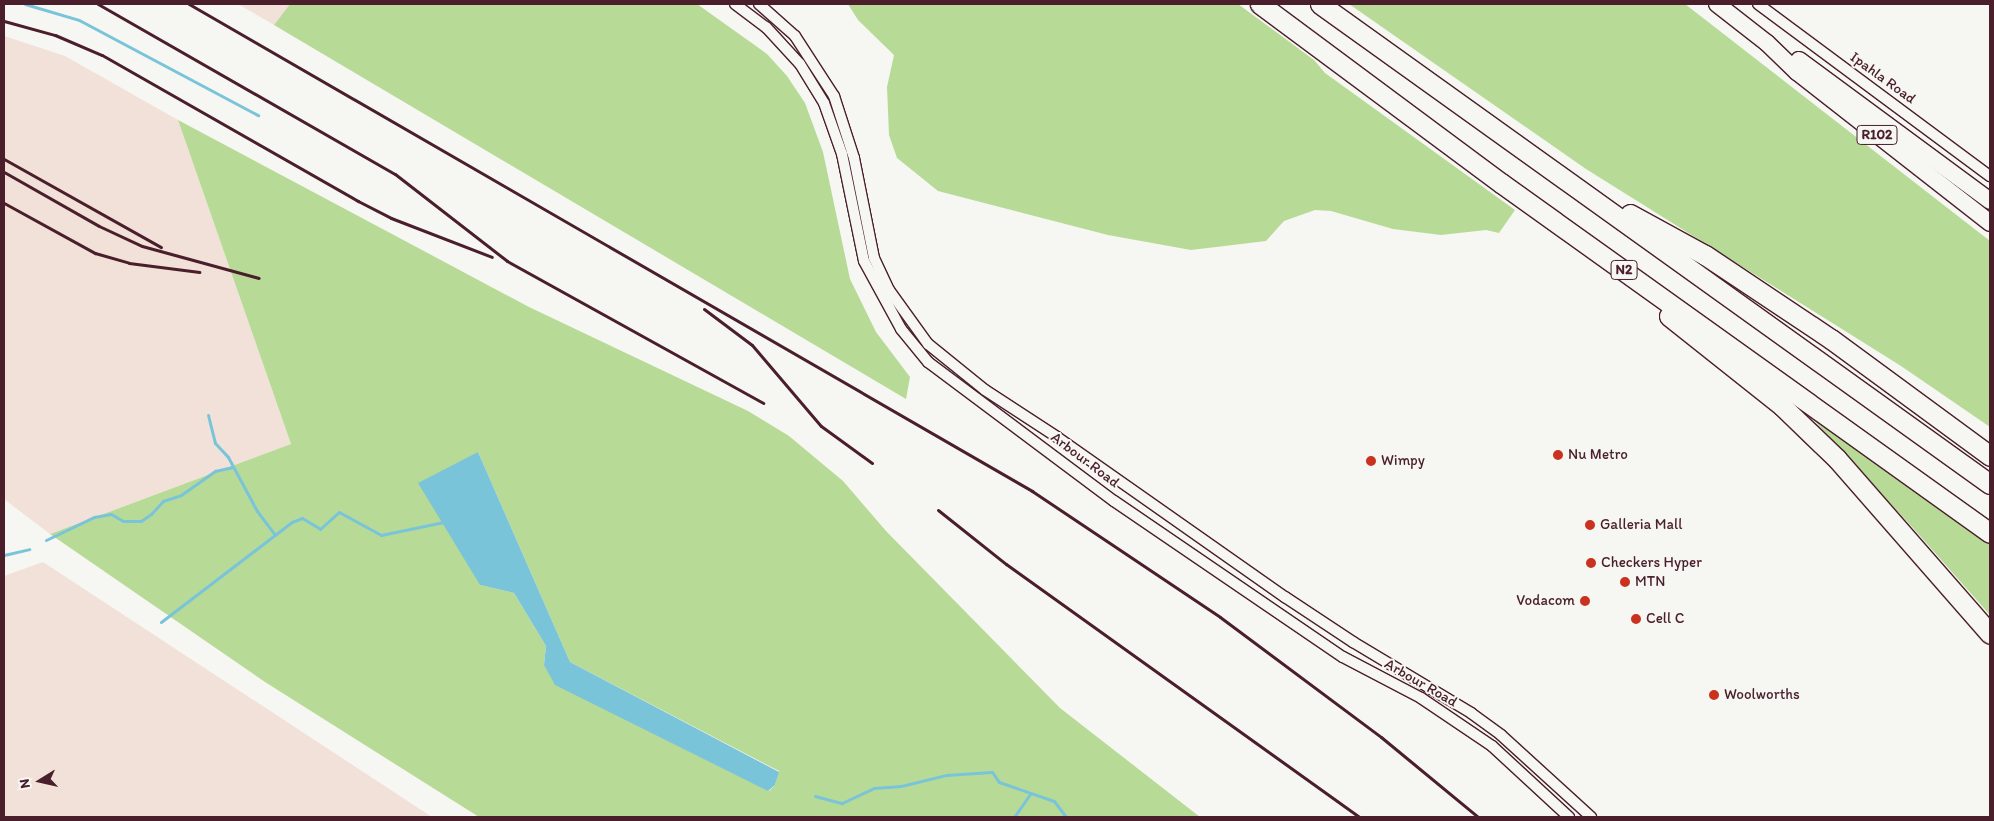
<!DOCTYPE html>
<style>
body{margin:0}
#map{position:relative;width:1994px;height:821px;overflow:hidden;background:#f6f6f2;font-family:Itim,sans-serif}
div>[style]{position:absolute}
.built>*{inset:0;background:#f2e1d9}
.green>*{inset:0;background:#b7db96}
.water>*{inset:0;background:#7ac4da}
.stream>*{height:3px;margin:-1.5px;padding:0 1.5px;transform-origin:1.5px;border-radius:1.5px;background:#7ac4da}
.roads{filter:drop-shadow(1px 0 #4a1f2b) drop-shadow(-1px 0 #4a1f2b) drop-shadow(0 1px #4a1f2b) drop-shadow(0 -1px #4a1f2b)}
.minor>*{height:10px;margin:-5px;padding:0 5px;transform-origin:5px;border-radius:5px;background:#f6f6f2}
.primary>*{height:16px;margin:-8px;padding:0 8px;transform-origin:8px;border-radius:8px;background:#f6f6f2}
.motorway>*{height:19px;margin:-9.5px;padding:0 9.5px;transform-origin:9.5px;border-radius:9.5px;background:#f6f6f2}
.rail>*{height:3px;margin:-1.5px;padding:0 1.5px;transform-origin:1.5px;border-radius:1.5px;background:#4a1f2b}
.dots>*{width:14px;height:14px;translate:-50% -50%;box-sizing:border-box;border:2px solid #f6f6f2;border-radius:50%}
span{translate:-50% -50%;white-space:nowrap;text-align:center;line-height:1.15;-webkit-text-stroke:4px #f6f6f2;paint-order:stroke}
.shield-label span{padding:1px 4px;background:#f6f6f2;border:1px solid;border-radius:4px;-webkit-text-stroke-width:0}
.shield-label{font-size:14px;color:#4a1f2b;font-weight:700}
.street-label{font-size:15px;color:#4a1f2b}
.poi-label{font-size:15px;color:#4a1f2b}
.left{translate:0 -50%;text-align:left}
.right{translate:-100% -50%;text-align:right}
.frame{position:absolute;inset:0;border:5px solid #4a1f2b;pointer-events:none}
.north{position:absolute;left:15px;top:756px;width:50px;height:50px;-webkit-text-stroke:4px #f6f6f2;paint-order:stroke;rotate:260deg;font-size:14px;font-weight:700;line-height:20px;text-align:center;color:#4a1f2b}
.north::after{content:'';display:block;margin:auto;width:18px;height:22px;background:#4a1f2b;clip-path:polygon(50% 0,100% 100%,50% 72%,0 100%)}
</style>
<div id="map">
<div class="built">
<i style="clip-path:polygon(238px 4px,290px 4px,274px 25px)"></i>
<i style="clip-path:polygon(4px 36px,65px 56px,178px 120px,291px 444px,50px 534px,4px 499px)"></i>
<i style="clip-path:polygon(43px 562px,432px 817px,4px 817px,4px 576px)"></i>
</div>
<div class="green">
<i style="clip-path:polygon(290px 4px,697px 4px,767px 54px,787px 76px,805px 103px,823px 152px,850px 279px,876px 332px,910px 377px,906px 399px,274px 25px)"></i>
<i style="clip-path:polygon(848px 4px,1238px 4px,1314px 60px,1325px 73px,1515px 210px,1499px 233px,1486px 230px,1441px 235px,1393px 229px,1331px 211px,1315px 210px,1284px 221px,1266px 241px,1191px 250px,1108px 235px,938px 191px,897px 158px,889px 135px,887px 87px,894px 55px,858px 20px)"></i>
<i style="clip-path:polygon(1349px 4px,1685px 4px,1990px 241px,1990px 427px,1901px 366px,1586px 169px)"></i>
<i style="clip-path:polygon(evenodd,178px 120px,529px 307px,748px 411px,789px 436px,843px 481px,886px 531px,1060px 708px,1200px 817px,479px 817px,265px 682px,50px 534px,291px 444px,178px 120px,478px 452px,570px 662px,779px 771px,775px 785px,769px 791px,544px 665px,546px 646px,514px 593px,480px 585px,478px 452px)"></i>
<i style="clip-path:polygon(1798px 403px,1990px 544px,1990px 615px,1913px 528px)"></i>
</div>
<div class="water">
<i style="clip-path:polygon(478px 452px,570px 662px,779px 772px,775px 785px,768px 791px,555px 685px,544px 665px,546px 646px,514px 593px,480px 585px,418px 483px)"></i>
</div>
<div class="stream">
<i style="left:25px;top:4px;width:56px;rotate:16.5deg"></i>
<i style="left:79px;top:20px;width:203px;rotate:28deg"></i>
<i style="left:208px;top:415px;width:29px;rotate:76deg"></i>
<i style="left:215px;top:443px;width:19px;rotate:47deg"></i>
<i style="left:228px;top:457px;width:61px;rotate:61.8deg"></i>
<i style="left:257px;top:511px;width:30px;rotate:53deg"></i>
<i style="left:46px;top:540px;width:53px;rotate:-25.6deg"></i>
<i style="left:94px;top:517px;width:17px;rotate:-10deg"></i>
<i style="left:111px;top:514px;width:14px;rotate:30deg"></i>
<i style="left:123px;top:521px;width:18px"></i>
<i style="left:141px;top:521px;width:12px;rotate:-35deg"></i>
<i style="left:151px;top:514px;width:18px;rotate:-47deg"></i>
<i style="left:163px;top:501px;width:19px;rotate:-18deg"></i>
<i style="left:181px;top:495px;width:42px;rotate:-35.2deg"></i>
<i style="left:215px;top:471px;width:17px;rotate:-13deg"></i>
<i style="left:4px;top:555px;width:26px;rotate:-13deg"></i>
<i style="left:161px;top:622px;width:165px;rotate:-37.4deg"></i>
<i style="left:292px;top:522px;width:11px;rotate:-22deg"></i>
<i style="left:302px;top:518px;width:21px;rotate:31deg"></i>
<i style="left:320px;top:529px;width:25px;rotate:-42deg"></i>
<i style="left:339px;top:512px;width:48px;rotate:28.7deg"></i>
<i style="left:381px;top:535px;width:64px;rotate:-11.7deg"></i>
<i style="left:815px;top:796px;width:28px;rotate:15deg"></i>
<i style="left:842px;top:803px;width:35px;rotate:-25deg"></i>
<i style="left:874px;top:788px;width:27px;rotate:-4deg"></i>
<i style="left:901px;top:786px;width:46px;rotate:-13.7deg"></i>
<i style="left:946px;top:775px;width:46px;rotate:-3.7deg"></i>
<i style="left:992px;top:772px;width:12px;rotate:55deg"></i>
<i style="left:999px;top:782px;width:58px;rotate:19.1deg"></i>
<i style="left:1054px;top:801px;width:20px;rotate:53deg"></i>
<i style="left:1014px;top:817px;width:29px;rotate:-55deg"></i>
</div>
<div class="roads">
<div class="minor">
<i style="left:735px;top:4px;width:39px;rotate:37deg"></i>
<i style="left:766px;top:27px;width:50px;rotate:47.4deg"></i>
<i style="left:800px;top:64px;width:46px;rotate:58.4deg"></i>
<i style="left:824px;top:103px;width:54px;rotate:70.6deg"></i>
<i style="left:842px;top:154px;width:109px;rotate:78.4deg"></i>
<i style="left:864px;top:261px;width:77px;rotate:61.4deg"></i>
<i style="left:901px;top:329px;width:43px;rotate:50.7deg"></i>
<i style="left:928px;top:362px;width:232px;rotate:36.8deg"></i>
<i style="left:1114px;top:501px;width:277px;rotate:34.3deg"></i>
<i style="left:1343px;top:657px;width:88px;rotate:27.7deg"></i>
<i style="left:1421px;top:698px;width:86px;rotate:34.1deg"></i>
<i style="left:1492px;top:746px;width:105px;rotate:42.7deg"></i>
<i style="left:759px;top:4px;width:48px;rotate:41.6deg"></i>
<i style="left:795px;top:36px;width:72px;rotate:57deg"></i>
<i style="left:834px;top:96px;width:65px;rotate:72.1deg"></i>
<i style="left:854px;top:158px;width:102px;rotate:78.7deg"></i>
<i style="left:874px;top:258px;width:35px;rotate:65deg"></i>
<i style="left:889px;top:290px;width:67px;rotate:54.2deg"></i>
<i style="left:928px;top:344px;width:73px;rotate:38.9deg"></i>
<i style="left:985px;top:390px;width:86px;rotate:33.1deg"></i>
<i style="left:1057px;top:437px;width:279px;rotate:35.1deg"></i>
<i style="left:1285px;top:597px;width:82px;rotate:33.5deg"></i>
<i style="left:1353px;top:642px;width:138px;rotate:31deg"></i>
<i style="left:1471px;top:713px;width:37px;rotate:36deg"></i>
<i style="left:1501px;top:735px;width:122px;rotate:42.3deg"></i>
<i style="left:1758px;top:4px;width:289px;rotate:36.6deg"></i>
</div>
<div class="primary">
<i style="left:1717px;top:4px;width:63px;rotate:38deg"></i>
<i style="left:1767px;top:43px;width:42px;rotate:44deg"></i>
<i style="left:1797px;top:72px;width:245px;rotate:38deg"></i>
<i style="left:1799px;top:60px;width:237px;rotate:36.4deg"></i>
</div>
<div class="motorway">
<i style="left:1260px;top:4px;width:300px;rotate:36.6deg"></i>
<i style="left:1501px;top:183px;width:601px;rotate:35.59deg"></i>
<i style="left:1320px;top:4px;width:824px;rotate:35.62deg"></i>
<i style="left:1630px;top:214px;width:85px;rotate:28.7deg"></i>
<i style="left:1705px;top:255px;width:151px;rotate:33.7deg"></i>
<i style="left:1831px;top:339px;width:197px;rotate:36.3deg"></i>
<i style="left:1669px;top:316px;width:144px;rotate:38.5deg"></i>
<i style="left:1782px;top:406px;width:76px;rotate:43.9deg"></i>
<i style="left:1837px;top:459px;width:232px;rotate:48.8deg"></i>
</div>
</div>
<div class="rail">
<i style="left:98px;top:4px;width:342px;rotate:29.8deg"></i>
<i style="left:395px;top:174px;width:142px;rotate:37.8deg"></i>
<i style="left:507px;top:261px;width:293px;rotate:29deg"></i>
<i style="left:189px;top:4px;width:974px;rotate:30.01deg"></i>
<i style="left:1032px;top:491px;width:226px;rotate:33.8deg"></i>
<i style="left:1220px;top:617px;width:201px;rotate:36.7deg"></i>
<i style="left:1381px;top:737px;width:126px;rotate:39.5deg"></i>
<i style="left:4px;top:21px;width:53px;rotate:15.4deg"></i>
<i style="left:55px;top:35px;width:51px;rotate:23.1deg"></i>
<i style="left:102px;top:55px;width:295px;rotate:29.7deg"></i>
<i style="left:358px;top:201px;width:37px;rotate:27deg"></i>
<i style="left:391px;top:218px;width:108px;rotate:21.1deg"></i>
<i style="left:4px;top:159px;width:180px;rotate:29.3deg"></i>
<i style="left:4px;top:172px;width:109px;rotate:29.6deg"></i>
<i style="left:99px;top:226px;width:47px;rotate:24.9deg"></i>
<i style="left:142px;top:246px;width:121px;rotate:15.3deg"></i>
<i style="left:4px;top:203px;width:104px;rotate:28.8deg"></i>
<i style="left:95px;top:253px;width:35px;rotate:16deg"></i>
<i style="left:129px;top:263px;width:71px;rotate:7.3deg"></i>
<i style="left:704px;top:309px;width:60px;rotate:36.9deg"></i>
<i style="left:752px;top:345px;width:106px;rotate:49.6deg"></i>
<i style="left:821px;top:426px;width:63px;rotate:36deg"></i>
<i style="left:938px;top:510px;width:87px;rotate:38.5deg"></i>
<i style="left:1006px;top:564px;width:435px;rotate:35.6deg"></i>
</div>
<div class="dots">
<i style="left:1558px;top:455px;background:#c8321e"></i>
<i style="left:1371px;top:461px;background:#c8321e"></i>
<i style="left:1590px;top:525px;background:#c8321e"></i>
<i style="left:1591px;top:563px;background:#c8321e"></i>
<i style="left:1625px;top:582px;background:#c8321e"></i>
<i style="left:1585px;top:601px;background:#c8321e"></i>
<i style="left:1636px;top:619px;background:#c8321e"></i>
<i style="left:1714px;top:695px;background:#c8321e"></i>
</div>
<div class="shield-label">
<span style="left:1877px;top:135px">R102</span>
<span style="left:1624px;top:270px">N2</span>
</div>
<div class="street-label">
<span style="left:1883px;top:78px;rotate:36deg">Ipahla Road</span>
<span style="left:1085px;top:460px;rotate:37deg">Arbour Road</span>
<span style="left:1421px;top:683px;rotate:30deg">Arbour Road</span>
</div>
<div class="poi-label">
<span class="left" style="left:1568px;top:455px">Nu Metro</span>
<span class="left" style="left:1381px;top:461px">Wimpy</span>
<span class="left" style="left:1600px;top:525px">Galleria Mall</span>
<span class="left" style="left:1601px;top:563px">Checkers Hyper</span>
<span class="left" style="left:1635px;top:582px">MTN</span>
<span class="right" style="left:1575px;top:601px">Vodacom</span>
<span class="left" style="left:1646px;top:619px">Cell C</span>
<span class="left" style="left:1724px;top:695px">Woolworths</span>
</div>
<div class="frame"></div>
<div class="north">N</div>
</div>
